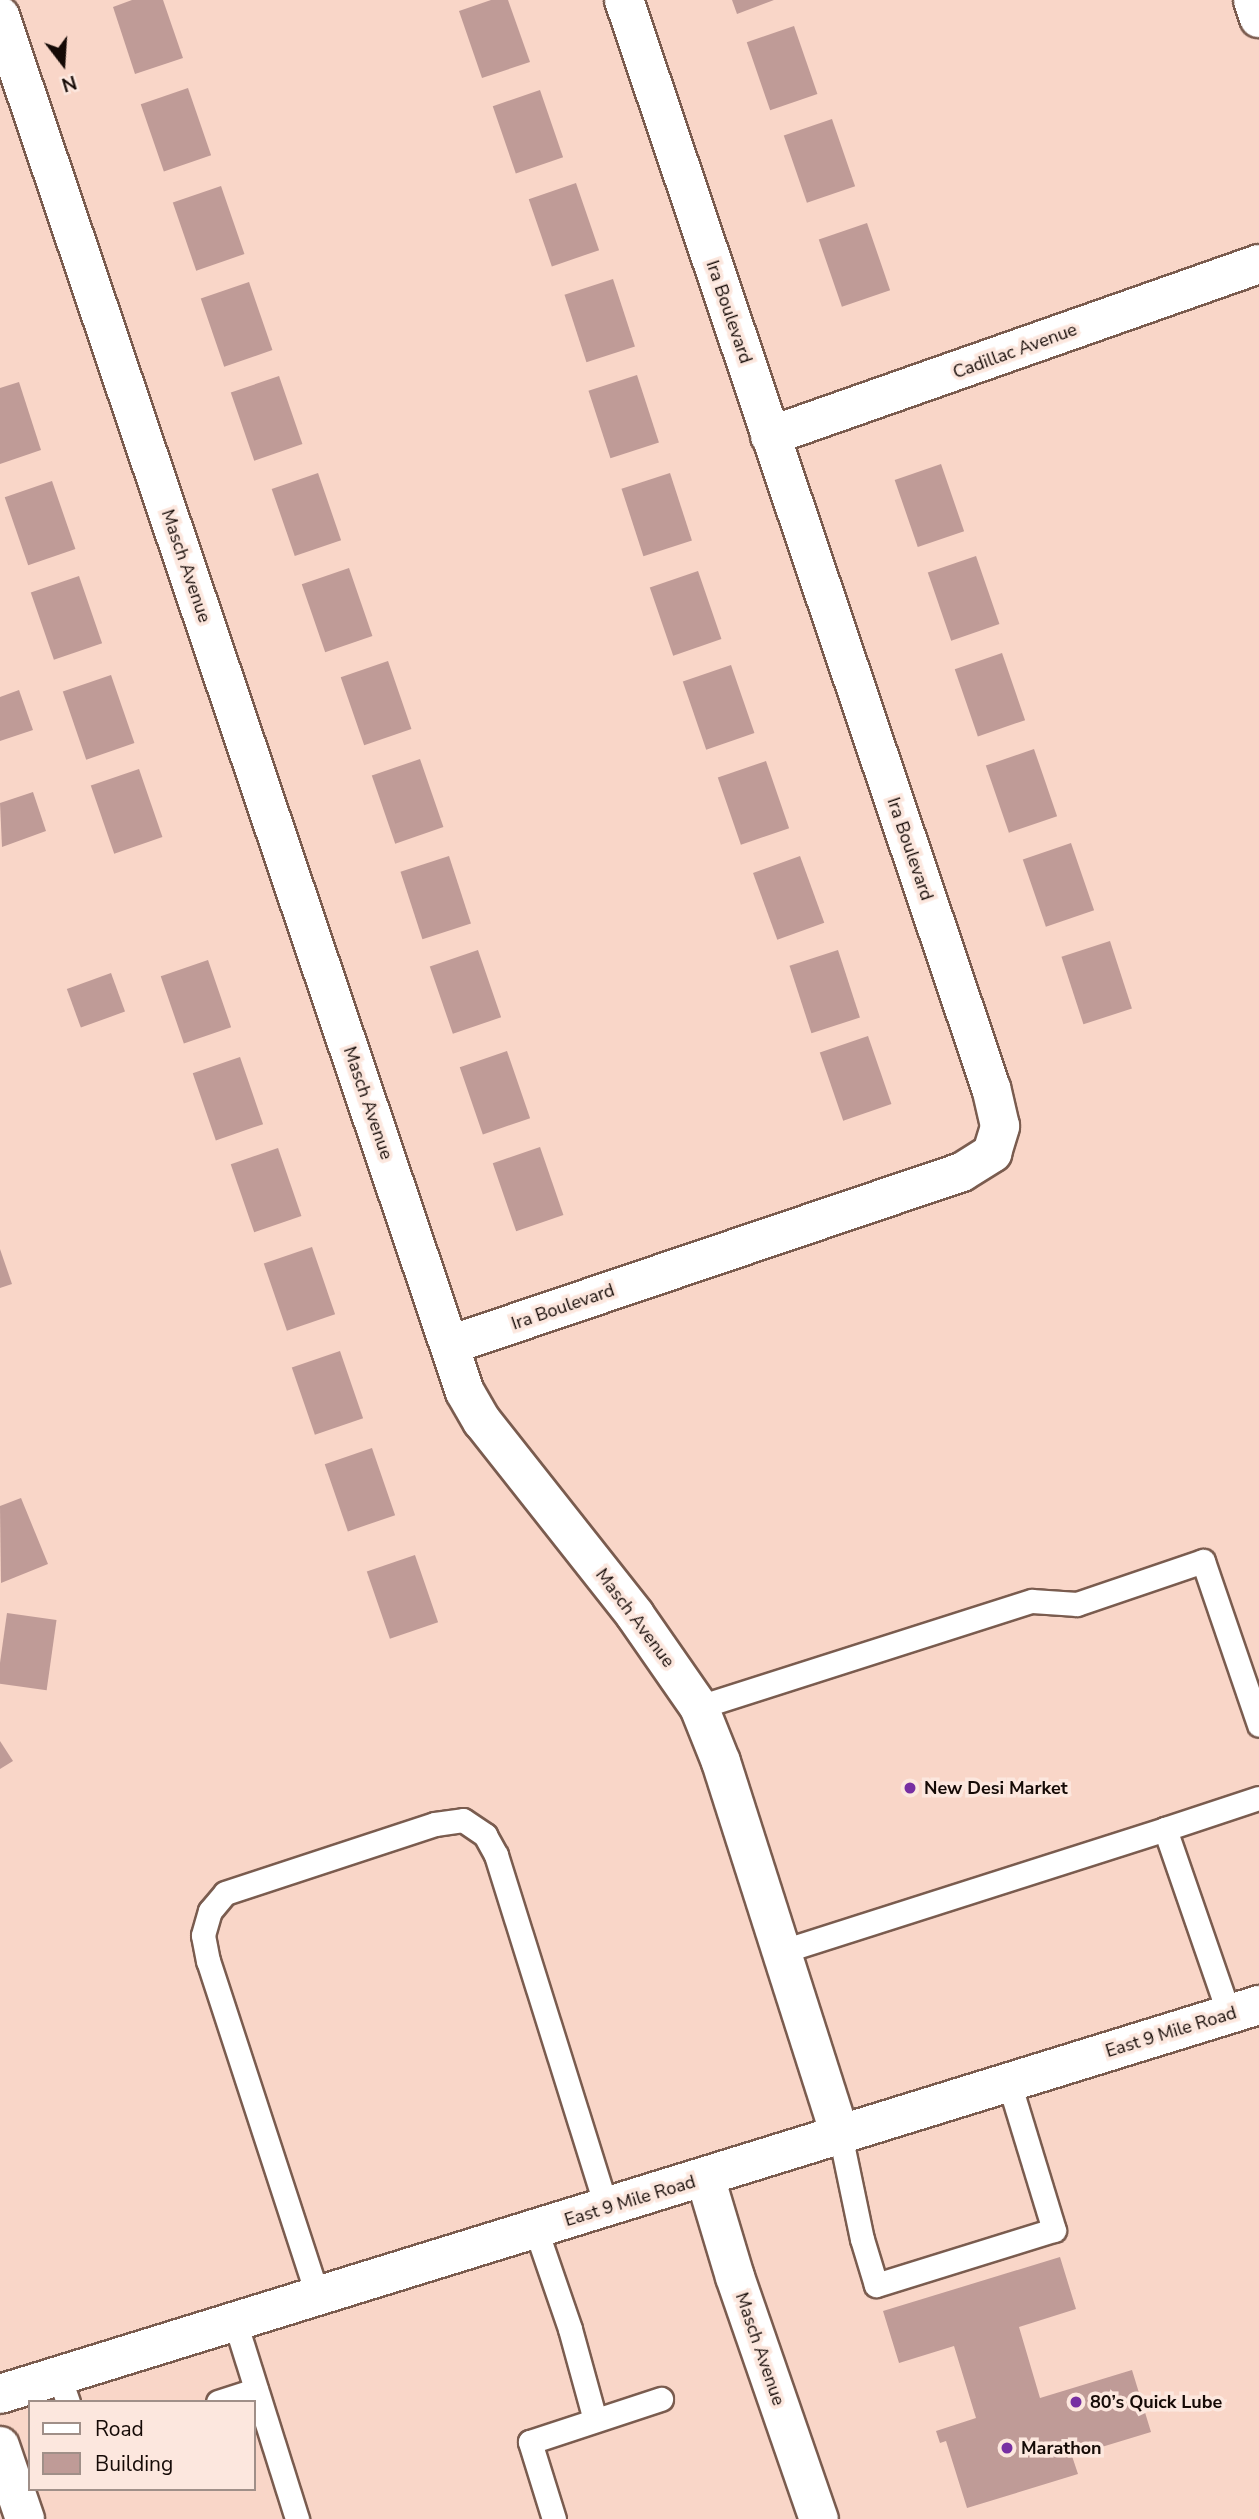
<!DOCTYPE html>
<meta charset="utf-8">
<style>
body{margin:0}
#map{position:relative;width:1259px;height:2519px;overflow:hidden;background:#f9d6c8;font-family:"Nunito Sans",sans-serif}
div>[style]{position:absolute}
.building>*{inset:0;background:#bf9b97;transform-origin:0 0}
.roads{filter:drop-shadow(2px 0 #7a5c4f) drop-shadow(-2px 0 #7a5c4f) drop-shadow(0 2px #7a5c4f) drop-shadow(0 -2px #7a5c4f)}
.service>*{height:23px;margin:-11.5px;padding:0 11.5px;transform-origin:11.5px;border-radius:11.5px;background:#fff}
.minor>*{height:38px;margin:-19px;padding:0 19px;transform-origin:19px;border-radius:19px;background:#fff}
.secondary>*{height:38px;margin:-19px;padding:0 19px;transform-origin:19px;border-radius:19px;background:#fff}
.dots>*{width:19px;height:19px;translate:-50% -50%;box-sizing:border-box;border:4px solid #fce7de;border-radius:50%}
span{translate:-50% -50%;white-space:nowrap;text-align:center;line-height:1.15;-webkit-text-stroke:7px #fce7de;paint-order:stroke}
.street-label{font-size:18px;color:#150a06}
.poi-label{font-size:18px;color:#150a06;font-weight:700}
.left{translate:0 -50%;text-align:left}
.legend{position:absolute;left:28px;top:2400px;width:228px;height:91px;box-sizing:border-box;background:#fce7de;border:2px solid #a08f88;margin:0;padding:9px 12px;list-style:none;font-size:21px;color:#150a06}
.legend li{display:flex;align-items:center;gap:14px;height:35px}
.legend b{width:35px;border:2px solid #a08f88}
.north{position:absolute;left:28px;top:28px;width:70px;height:70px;-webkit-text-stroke:5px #fce7de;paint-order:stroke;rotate:163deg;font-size:19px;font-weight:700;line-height:28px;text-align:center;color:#150a06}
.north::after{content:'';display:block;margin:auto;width:24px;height:32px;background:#150a06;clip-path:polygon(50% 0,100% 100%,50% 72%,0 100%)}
</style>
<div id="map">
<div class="building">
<i style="clip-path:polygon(132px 0,163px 0,183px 58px,135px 74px,113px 7px)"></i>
<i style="clip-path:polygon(491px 0,508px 0,530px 62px,482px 78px,459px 11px)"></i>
<i style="clip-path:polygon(732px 0,774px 0,737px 14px)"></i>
<i style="left:794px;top:26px;width:72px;height:50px;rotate:71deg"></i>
<i style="left:188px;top:88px;width:71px;height:50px;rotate:71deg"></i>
<i style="left:540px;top:90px;width:71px;height:50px;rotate:71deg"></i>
<i style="left:832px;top:119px;width:71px;height:51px;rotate:71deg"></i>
<i style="left:576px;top:183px;width:71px;height:50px;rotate:71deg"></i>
<i style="left:221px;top:186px;width:72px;height:51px;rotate:71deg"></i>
<i style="left:867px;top:223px;width:71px;height:51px;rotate:71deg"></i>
<i style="left:613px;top:279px;width:71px;height:51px;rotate:72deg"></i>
<i style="left:249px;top:282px;width:72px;height:51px;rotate:71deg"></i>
<i style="left:637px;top:375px;width:71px;height:51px;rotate:72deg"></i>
<i style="left:279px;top:376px;width:72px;height:51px;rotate:71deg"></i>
<i style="clip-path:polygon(19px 382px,41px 450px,0 464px,0 388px)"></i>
<i style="left:941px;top:464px;width:71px;height:49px;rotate:71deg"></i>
<i style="left:318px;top:473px;width:71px;height:49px;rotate:71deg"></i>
<i style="left:670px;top:473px;width:71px;height:51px;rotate:72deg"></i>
<i style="left:52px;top:481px;width:72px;height:50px;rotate:71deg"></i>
<i style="left:976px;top:556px;width:72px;height:51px;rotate:71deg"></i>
<i style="left:349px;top:568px;width:72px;height:50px;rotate:71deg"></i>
<i style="left:698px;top:571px;width:72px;height:51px;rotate:71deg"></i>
<i style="left:79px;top:576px;width:71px;height:51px;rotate:71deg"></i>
<i style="left:1002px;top:653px;width:71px;height:50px;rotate:71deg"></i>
<i style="left:388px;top:661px;width:72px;height:50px;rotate:71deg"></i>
<i style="left:731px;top:665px;width:72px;height:51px;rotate:71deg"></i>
<i style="left:111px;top:675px;width:72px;height:51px;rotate:71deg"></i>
<i style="clip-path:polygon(19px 690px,33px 730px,0 741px,0 697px)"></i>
<i style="left:1034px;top:749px;width:71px;height:51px;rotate:71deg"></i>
<i style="left:420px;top:759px;width:72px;height:51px;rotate:71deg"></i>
<i style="left:766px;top:761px;width:71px;height:51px;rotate:71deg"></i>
<i style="left:139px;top:769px;width:72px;height:51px;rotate:71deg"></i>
<i style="clip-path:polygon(33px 792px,46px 831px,2px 847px,0 803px)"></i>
<i style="left:1071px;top:843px;width:71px;height:51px;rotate:71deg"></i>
<i style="left:449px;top:856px;width:71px;height:51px;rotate:72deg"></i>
<i style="left:800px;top:856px;width:71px;height:50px;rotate:70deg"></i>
<i style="left:1110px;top:941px;width:71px;height:51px;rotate:72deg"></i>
<i style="left:478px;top:950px;width:71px;height:51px;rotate:71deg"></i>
<i style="left:838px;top:950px;width:71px;height:51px;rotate:72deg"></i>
<i style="left:208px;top:960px;width:71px;height:50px;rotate:71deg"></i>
<i style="left:111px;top:973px;width:41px;height:47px;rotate:70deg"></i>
<i style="left:868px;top:1036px;width:72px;height:51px;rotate:71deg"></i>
<i style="left:507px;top:1051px;width:71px;height:50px;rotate:71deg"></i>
<i style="left:240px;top:1057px;width:71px;height:50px;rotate:71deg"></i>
<i style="left:540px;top:1147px;width:72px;height:50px;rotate:71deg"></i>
<i style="left:278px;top:1148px;width:72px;height:50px;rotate:71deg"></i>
<i style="left:312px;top:1247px;width:71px;height:51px;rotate:71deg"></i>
<i style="clip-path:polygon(0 1249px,12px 1284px,0 1288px)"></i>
<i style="left:340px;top:1351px;width:71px;height:51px;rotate:71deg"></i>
<i style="left:372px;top:1448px;width:71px;height:50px;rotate:71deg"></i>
<i style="clip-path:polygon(21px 1498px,48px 1564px,1px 1583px,0 1506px)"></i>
<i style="left:415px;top:1555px;width:71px;height:51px;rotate:71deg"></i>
<i style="left:7px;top:1613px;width:50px;height:71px;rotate:8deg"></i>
<i style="clip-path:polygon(0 1741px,13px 1761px,0 1769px)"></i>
<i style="clip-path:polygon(1060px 2257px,1076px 2309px,1019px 2327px,1040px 2398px,1132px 2370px,1151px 2432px,1072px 2456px,1078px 2474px,967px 2508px,946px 2441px,940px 2443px,936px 2431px,976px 2418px,954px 2346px,899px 2363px,883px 2311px)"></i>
</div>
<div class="roads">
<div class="service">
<i style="left:699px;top:1707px;width:349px;rotate:-17.7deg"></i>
<i style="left:1032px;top:1601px;width:45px;rotate:3.8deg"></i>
<i style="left:1077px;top:1604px;width:133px;rotate:-18.8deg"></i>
<i style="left:1203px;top:1561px;width:173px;rotate:71.1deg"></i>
<i style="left:780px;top:1952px;width:404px;rotate:-17.7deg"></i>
<i style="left:1229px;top:2014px;width:196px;rotate:-109.1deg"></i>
<i style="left:1165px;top:1829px;width:99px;rotate:-18.3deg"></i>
<i style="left:840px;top:2134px;width:107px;rotate:78.2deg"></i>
<i style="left:862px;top:2239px;width:48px;rotate:73.1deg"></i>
<i style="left:876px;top:2285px;width:186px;rotate:-17.2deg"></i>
<i style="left:1054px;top:2230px;width:154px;rotate:-107deg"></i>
<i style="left:536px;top:2230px;width:105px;rotate:71deg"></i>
<i style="left:570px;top:2329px;width:94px;rotate:74.6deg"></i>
<i style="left:318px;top:2297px;width:354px;rotate:-108.1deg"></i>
<i style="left:208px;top:1961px;width:26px;rotate:-101deg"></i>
<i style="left:203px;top:1935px;width:25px;rotate:-74deg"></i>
<i style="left:210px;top:1911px;width:23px;rotate:-50deg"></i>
<i style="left:225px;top:1893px;width:221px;rotate:-18.2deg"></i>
<i style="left:435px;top:1824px;width:28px;rotate:-8deg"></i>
<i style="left:463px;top:1820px;width:27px;rotate:34deg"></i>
<i style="left:485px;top:1835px;width:23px;rotate:61deg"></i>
<i style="left:496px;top:1855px;width:369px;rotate:72.6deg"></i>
<i style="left:235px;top:2322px;width:207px;rotate:72.5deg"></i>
<i style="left:59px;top:2376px;width:28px;rotate:71deg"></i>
<i style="left:218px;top:2402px;width:40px;rotate:-18deg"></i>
<i style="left:554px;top:2519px;width:81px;rotate:-107.3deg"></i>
<i style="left:530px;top:2442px;width:138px;rotate:-18.2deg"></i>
</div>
<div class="minor">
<i style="left:1253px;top:0;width:19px;rotate:72deg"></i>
<i style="left:0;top:16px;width:1452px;rotate:71.33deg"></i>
<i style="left:465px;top:1392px;width:34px;rotate:60deg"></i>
<i style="left:482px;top:1421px;width:247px;rotate:51.7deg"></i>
<i style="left:635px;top:1615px;width:112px;rotate:55.2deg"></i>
<i style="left:699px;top:1707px;width:59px;rotate:68.2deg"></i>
<i style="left:721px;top:1762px;width:391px;rotate:72.3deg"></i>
<i style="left:770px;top:436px;width:518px;rotate:-19.38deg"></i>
<i style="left:450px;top:1345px;width:540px;rotate:-18.67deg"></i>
<i style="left:962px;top:1172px;width:36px;rotate:-32deg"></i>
<i style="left:992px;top:1153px;width:28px;rotate:-73deg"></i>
<i style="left:1000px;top:1126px;width:39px;rotate:-103deg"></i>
<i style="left:991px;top:1088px;width:1148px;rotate:-108.64deg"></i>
<i style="left:705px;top:2177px;width:104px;rotate:73.3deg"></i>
<i style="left:735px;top:2277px;width:256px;rotate:70.9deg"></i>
<i style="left:0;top:2446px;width:77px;rotate:71.1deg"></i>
</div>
<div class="secondary">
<i style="left:0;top:2394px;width:1318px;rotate:-17.17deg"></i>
</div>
</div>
<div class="dots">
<i style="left:910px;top:1788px;background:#772fa2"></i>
<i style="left:1076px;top:2402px;background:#772fa2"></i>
<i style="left:1007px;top:2448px;background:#772fa2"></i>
</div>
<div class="street-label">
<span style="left:729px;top:312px;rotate:71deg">Ira Boulevard</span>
<span style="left:1015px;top:351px;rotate:-20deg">Cadillac Avenue</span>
<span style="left:186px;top:566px;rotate:71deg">Masch Avenue</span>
<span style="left:910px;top:849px;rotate:71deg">Ira Boulevard</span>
<span style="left:368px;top:1103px;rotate:71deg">Masch Avenue</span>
<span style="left:563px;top:1307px;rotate:-19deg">Ira Boulevard</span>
<span style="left:635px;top:1618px;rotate:53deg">Masch Avenue</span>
<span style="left:1171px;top:2032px;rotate:-17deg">East 9 Mile Road</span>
<span style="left:630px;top:2201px;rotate:-17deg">East 9 Mile Road</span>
<span style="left:760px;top:2349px;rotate:71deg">Masch Avenue</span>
</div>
<div class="poi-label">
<span class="left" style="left:924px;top:1788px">New Desi Market</span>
<span class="left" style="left:1090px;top:2402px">80’s Quick Lube</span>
<span class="left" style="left:1021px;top:2448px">Marathon</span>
</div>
<ul class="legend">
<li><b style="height:9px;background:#fff"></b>Road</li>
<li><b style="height:19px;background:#bf9b97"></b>Building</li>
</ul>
<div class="north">N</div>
</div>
